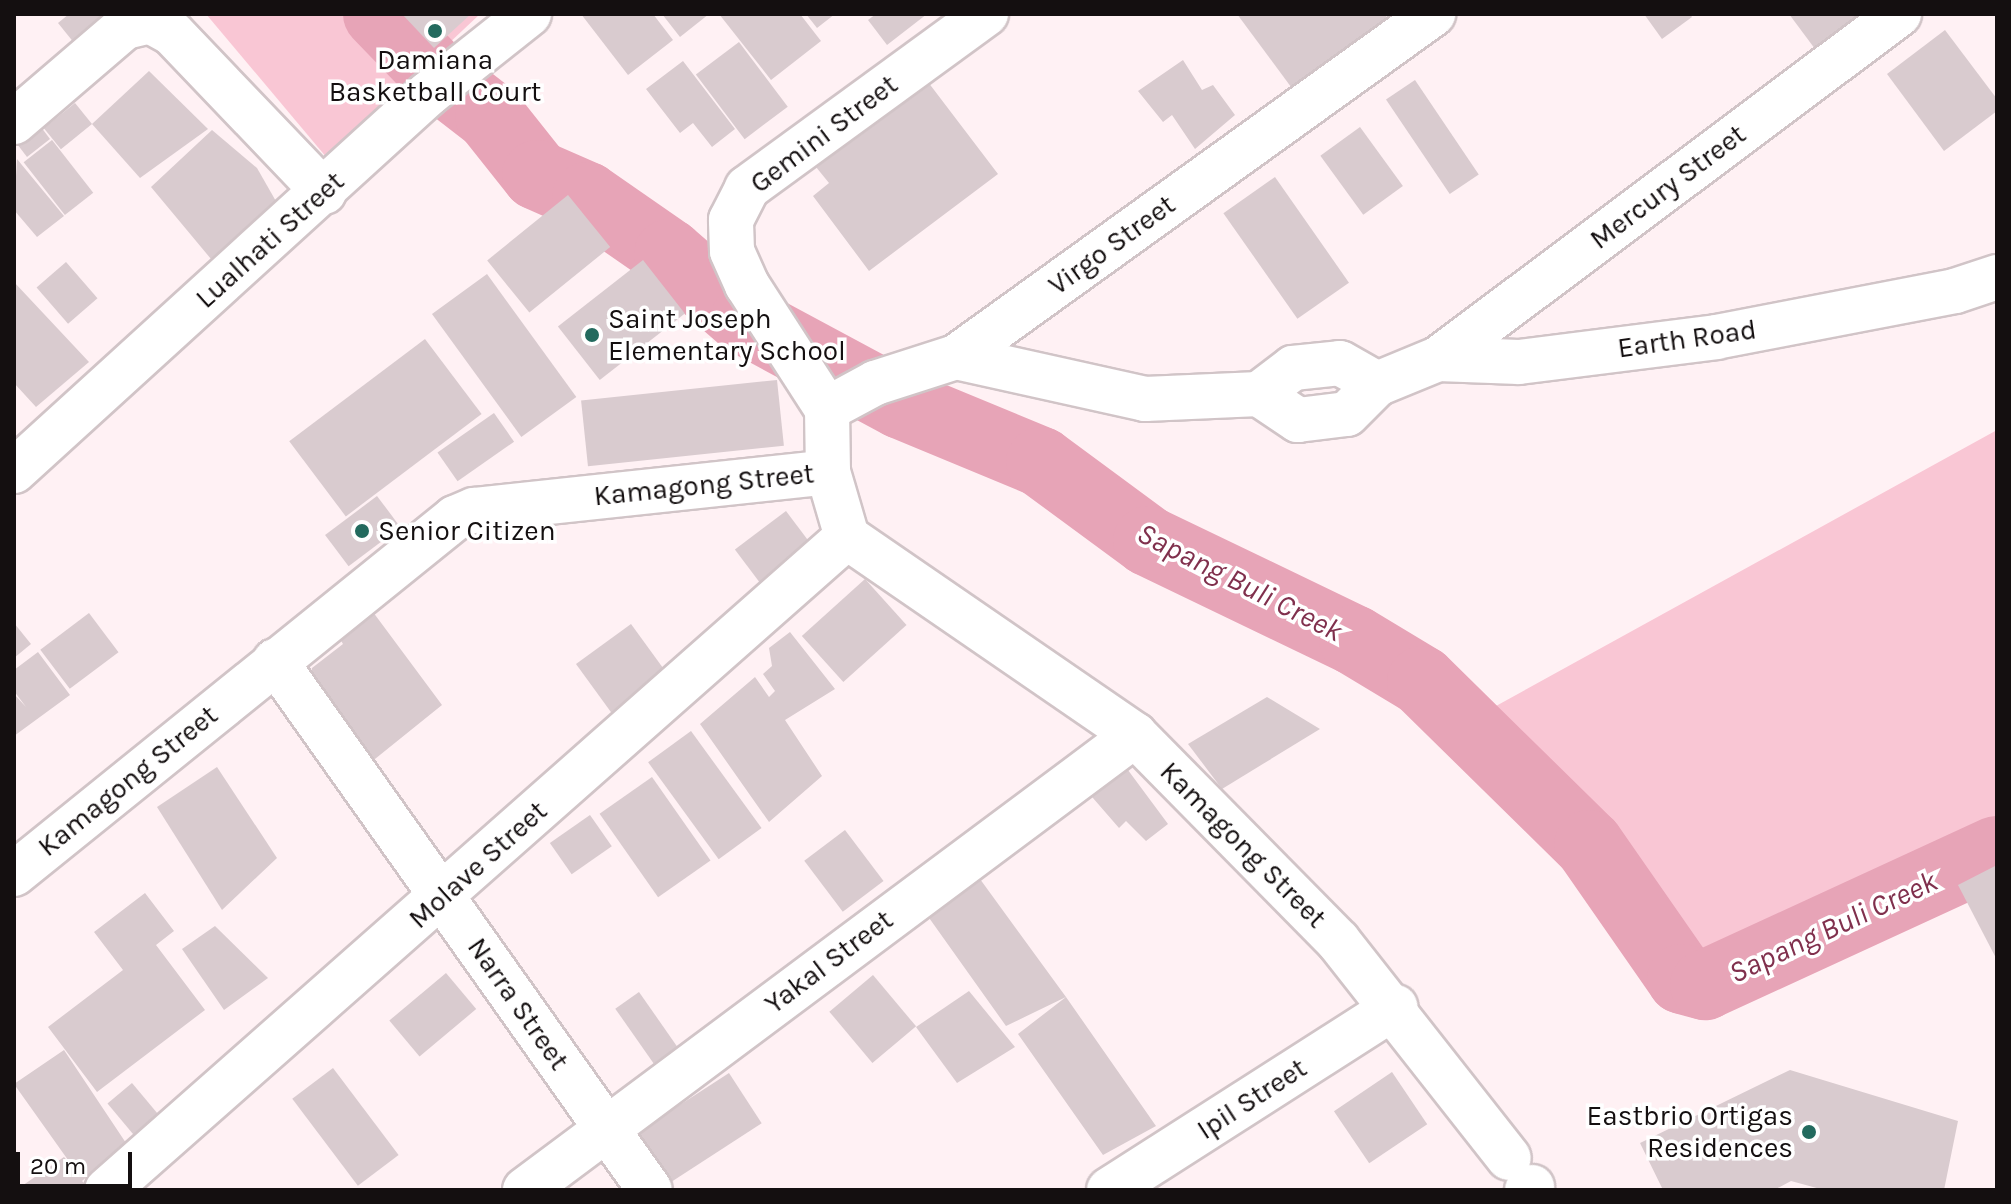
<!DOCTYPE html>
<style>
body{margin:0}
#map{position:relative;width:2011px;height:1204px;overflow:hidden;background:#fff1f4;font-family:Karla,sans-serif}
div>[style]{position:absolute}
.green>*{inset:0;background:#f9c6d4}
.river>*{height:70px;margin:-35px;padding:0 35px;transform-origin:35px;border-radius:35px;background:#e7a4b7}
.building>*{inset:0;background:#d9cbcf;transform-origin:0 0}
.roads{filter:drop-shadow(2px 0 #d1c4c7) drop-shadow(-2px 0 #d1c4c7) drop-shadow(0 2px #d1c4c7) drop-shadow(0 -2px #d1c4c7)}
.minor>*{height:44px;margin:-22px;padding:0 22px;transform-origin:22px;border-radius:22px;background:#fff}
.dots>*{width:22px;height:22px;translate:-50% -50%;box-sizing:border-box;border:4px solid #fff;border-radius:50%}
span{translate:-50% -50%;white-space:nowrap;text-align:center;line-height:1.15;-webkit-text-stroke:7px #fff;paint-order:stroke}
.poi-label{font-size:28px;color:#140f10}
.left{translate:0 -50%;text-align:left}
.right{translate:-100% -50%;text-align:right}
.street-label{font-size:28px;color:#140f10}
.water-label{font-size:30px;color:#80304d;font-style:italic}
.frame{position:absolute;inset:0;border:16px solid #140f10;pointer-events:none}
.scale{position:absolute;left:16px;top:1152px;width:116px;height:36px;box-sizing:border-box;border:4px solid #140f10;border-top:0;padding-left:10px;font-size:24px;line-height:28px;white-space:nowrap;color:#140f10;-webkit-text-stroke:6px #fff;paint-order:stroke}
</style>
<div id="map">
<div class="green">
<i style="clip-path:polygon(206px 14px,480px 14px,327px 158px)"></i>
<i style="clip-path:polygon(1997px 430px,1997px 827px,1695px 963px,1574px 807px,1476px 717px)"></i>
</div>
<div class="river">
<i style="left:378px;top:14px;width:85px;rotate:46deg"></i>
<i style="left:437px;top:75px;width:67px;rotate:37.7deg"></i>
<i style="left:490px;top:116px;width:75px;rotate:51.5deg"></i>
<i style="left:537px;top:175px;width:55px;rotate:23.7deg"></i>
<i style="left:587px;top:197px;width:100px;rotate:34.8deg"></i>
<i style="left:669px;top:254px;width:101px;rotate:41deg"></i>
<i style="left:745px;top:320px;width:177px;rotate:28.3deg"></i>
<i style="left:901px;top:404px;width:152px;rotate:22.5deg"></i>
<i style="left:1041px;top:462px;width:133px;rotate:36.4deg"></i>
<i style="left:1148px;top:541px;width:229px;rotate:25.7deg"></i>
<i style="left:1354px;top:640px;width:79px;rotate:31.1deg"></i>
<i style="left:1422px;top:681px;width:234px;rotate:44.5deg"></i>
<i style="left:1589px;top:845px;width:163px;rotate:55.2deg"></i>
<i style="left:1682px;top:979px;width:24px;rotate:15deg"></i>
<i style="left:1705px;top:985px;width:321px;rotate:-24.7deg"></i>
</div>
<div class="building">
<i style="clip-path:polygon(69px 14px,123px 14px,79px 49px,58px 23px)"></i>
<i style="clip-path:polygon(402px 14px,471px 14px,434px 48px)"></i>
<i style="clip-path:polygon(581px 14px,653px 14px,673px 40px,628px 75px)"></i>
<i style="clip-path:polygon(662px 14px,709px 14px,680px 37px)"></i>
<i style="clip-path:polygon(719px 14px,800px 14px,821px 41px,771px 80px)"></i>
<i style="clip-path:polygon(806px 14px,835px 14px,817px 28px)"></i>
<i style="clip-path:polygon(876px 14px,927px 14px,887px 45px,868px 20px)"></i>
<i style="clip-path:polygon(1237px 14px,1384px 14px,1389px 19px,1294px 91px)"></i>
<i style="clip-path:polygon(1644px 14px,1690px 14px,1692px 17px,1662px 39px)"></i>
<i style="clip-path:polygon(1789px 14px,1857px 14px,1865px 25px,1821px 57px)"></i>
<i style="clip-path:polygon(1945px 30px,1997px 99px,1997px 111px,1944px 151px,1887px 74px)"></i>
<i style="left:739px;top:42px;width:81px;height:54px;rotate:53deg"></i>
<i style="clip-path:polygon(1183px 60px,1202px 90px,1213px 85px,1235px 115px,1195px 149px,1172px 115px,1163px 122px,1138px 91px)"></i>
<i style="clip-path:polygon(683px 61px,735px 129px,712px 147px,693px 123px,680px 133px,646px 89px)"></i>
<i style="clip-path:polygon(149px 71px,208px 129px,140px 178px,92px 124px)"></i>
<i style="left:1415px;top:80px;width:114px;height:35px;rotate:56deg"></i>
<i style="clip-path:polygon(928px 82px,998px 174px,869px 271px,813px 196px,829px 183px,816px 167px)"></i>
<i style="left:75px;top:103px;width:27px;height:40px;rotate:51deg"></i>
<i style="clip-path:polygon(35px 119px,50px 139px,27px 157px,14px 140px)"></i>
<i style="left:1360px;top:127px;width:73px;height:49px;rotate:54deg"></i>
<i style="clip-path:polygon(212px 130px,257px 168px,277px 203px,211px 259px,151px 187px)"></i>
<i style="left:52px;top:140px;width:67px;height:36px;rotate:52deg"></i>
<i style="clip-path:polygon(17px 159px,64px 216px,37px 237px,14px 210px)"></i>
<i style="left:1275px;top:177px;width:129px;height:63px;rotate:55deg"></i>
<i style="left:568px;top:195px;width:67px;height:104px;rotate:51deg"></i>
<i style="left:643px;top:260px;width:68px;height:108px;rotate:52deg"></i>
<i style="left:66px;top:262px;width:48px;height:39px;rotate:49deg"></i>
<i style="left:487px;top:274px;width:152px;height:68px;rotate:54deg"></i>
<i style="clip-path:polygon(14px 282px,89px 362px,36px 407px,14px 383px)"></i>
<i style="left:425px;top:339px;width:94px;height:170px;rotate:53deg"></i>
<i style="left:777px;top:380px;width:66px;height:197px;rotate:84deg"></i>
<i style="left:494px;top:413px;width:35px;height:69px;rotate:55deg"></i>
<i style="left:377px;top:496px;width:39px;height:65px;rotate:53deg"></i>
<i style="left:786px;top:511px;width:55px;height:64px;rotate:53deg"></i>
<i style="left:865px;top:579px;width:62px;height:85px;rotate:48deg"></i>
<i style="clip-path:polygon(370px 608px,442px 705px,370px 763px,310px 678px,312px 668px,343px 644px,337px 634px)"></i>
<i style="left:89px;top:613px;width:49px;height:61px;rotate:53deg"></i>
<i style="clip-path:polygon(14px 623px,31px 644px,14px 658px)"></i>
<i style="left:631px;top:624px;width:73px;height:68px;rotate:54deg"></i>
<i style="clip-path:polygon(790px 632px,835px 689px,785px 720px,822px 776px,769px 822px,700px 724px,755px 677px,769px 697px,775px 691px,763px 674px,772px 666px,769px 648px)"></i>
<i style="clip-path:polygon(38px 652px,70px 695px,14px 736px,14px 694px,26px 707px,14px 691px,14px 670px)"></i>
<i style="clip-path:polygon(1267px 697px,1320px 729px,1222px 789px,1188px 744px)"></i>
<i style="left:691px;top:731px;width:120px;height:53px;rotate:54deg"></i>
<i style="clip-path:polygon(1122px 762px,1168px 824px,1146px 841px,1126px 821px,1119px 828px,1086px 790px)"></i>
<i style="clip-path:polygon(217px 767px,277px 858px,222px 910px,157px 807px)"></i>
<i style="left:652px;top:777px;width:102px;height:64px;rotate:55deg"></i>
<i style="left:590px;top:815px;width:38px;height:49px;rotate:55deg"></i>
<i style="left:845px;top:830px;width:64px;height:51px;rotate:53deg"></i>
<i style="clip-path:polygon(1997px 865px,1997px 960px,1958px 885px)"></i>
<i style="clip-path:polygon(980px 879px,1066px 997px,1156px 1126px,1103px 1155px,1018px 1034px,1066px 997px,1006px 1026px,927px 915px)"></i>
<i style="clip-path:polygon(145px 893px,174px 931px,156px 945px,205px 1010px,97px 1092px,48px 1027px,123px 970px,94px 932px)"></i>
<i style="clip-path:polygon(215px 926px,268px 978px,224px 1010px,182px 949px)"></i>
<i style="left:446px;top:973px;width:47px;height:74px;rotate:50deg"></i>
<i style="left:873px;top:975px;width:67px;height:57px;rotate:50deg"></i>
<i style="clip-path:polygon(969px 991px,1015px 1047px,957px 1083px,916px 1027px)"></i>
<i style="left:639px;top:992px;width:67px;height:29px;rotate:55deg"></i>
<i style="clip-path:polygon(64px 1050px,126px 1143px,82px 1181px,86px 1185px,80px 1190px,16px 1190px,64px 1157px,73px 1167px,14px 1084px)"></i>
<i style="left:333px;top:1068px;width:109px;height:51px;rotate:53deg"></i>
<i style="clip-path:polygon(1790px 1070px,1958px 1121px,1944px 1190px,1824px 1190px,1791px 1181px,1774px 1190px,1663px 1190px,1640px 1143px)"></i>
<i style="left:1392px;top:1072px;width:63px;height:70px;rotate:56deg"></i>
<i style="left:729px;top:1073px;width:60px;height:113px;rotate:57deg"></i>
<i style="left:132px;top:1083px;width:55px;height:32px;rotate:50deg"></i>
</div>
<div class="roads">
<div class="minor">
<i style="left:14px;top:122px;width:146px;rotate:-40.6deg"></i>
<i style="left:125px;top:27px;width:26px;rotate:-13deg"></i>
<i style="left:150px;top:21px;width:25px;rotate:29deg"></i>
<i style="left:172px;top:33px;width:220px;rotate:46.3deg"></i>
<i style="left:956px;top:357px;width:194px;rotate:12.5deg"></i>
<i style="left:1145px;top:399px;width:114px;rotate:-2.5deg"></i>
<i style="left:1259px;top:394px;width:43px;rotate:-37.4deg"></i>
<i style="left:1293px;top:368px;width:47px;rotate:-6.1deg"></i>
<i style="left:1340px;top:363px;width:43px;rotate:29.6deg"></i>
<i style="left:1438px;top:359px;width:576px;rotate:-36.81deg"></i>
<i style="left:1259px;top:394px;width:47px;rotate:33.7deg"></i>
<i style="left:1298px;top:420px;width:49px;rotate:-7deg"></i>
<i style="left:1347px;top:414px;width:42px;rotate:-45deg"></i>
<i style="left:1377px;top:384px;width:66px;rotate:-22.3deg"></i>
<i style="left:1438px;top:359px;width:81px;rotate:2.1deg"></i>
<i style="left:1519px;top:362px;width:199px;rotate:-7.2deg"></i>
<i style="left:1716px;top:337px;width:243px;rotate:-10.9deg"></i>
<i style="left:1955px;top:291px;width:44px;rotate:-18.4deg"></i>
<i style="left:827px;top:409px;width:63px;rotate:89.1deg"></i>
<i style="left:828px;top:472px;width:68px;rotate:73.7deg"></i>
<i style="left:847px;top:537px;width:349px;rotate:34.5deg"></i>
<i style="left:1135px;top:735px;width:289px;rotate:45.4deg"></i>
<i style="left:1338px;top:941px;width:276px;rotate:51.8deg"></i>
<i style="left:827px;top:409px;width:55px;rotate:-28.4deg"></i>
<i style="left:875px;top:383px;width:85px;rotate:-17.8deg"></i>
<i style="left:956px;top:357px;width:588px;rotate:-35.72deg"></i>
<i style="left:827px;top:409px;width:148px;rotate:-122.8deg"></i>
<i style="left:747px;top:285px;width:37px;rotate:-114deg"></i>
<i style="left:732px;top:251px;width:31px;rotate:-92deg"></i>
<i style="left:731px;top:220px;width:36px;rotate:-63deg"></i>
<i style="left:747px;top:188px;width:296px;rotate:-36.1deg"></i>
<i style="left:14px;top:471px;width:560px;rotate:-42.32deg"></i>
<i style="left:428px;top:94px;width:129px;rotate:-38.4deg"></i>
<i style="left:275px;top:661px;width:648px;rotate:54.67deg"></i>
<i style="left:14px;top:874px;width:567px;rotate:-38.91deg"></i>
<i style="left:455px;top:518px;width:21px;rotate:-23deg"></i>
<i style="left:474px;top:510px;width:356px;rotate:-6.1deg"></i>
<i style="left:107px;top:1190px;width:987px;rotate:-41.43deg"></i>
<i style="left:525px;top:1190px;width:761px;rotate:-36.72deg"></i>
<i style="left:1109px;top:1190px;width:340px;rotate:-32.6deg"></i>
<i style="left:1527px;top:1190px;width:6px;rotate:-31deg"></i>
</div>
</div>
<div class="dots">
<i style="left:435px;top:31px;background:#236a5e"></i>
<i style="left:592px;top:335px;background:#236a5e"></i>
<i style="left:362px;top:531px;background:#236a5e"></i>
<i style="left:1809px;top:1132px;background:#236a5e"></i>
</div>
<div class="poi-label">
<span style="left:435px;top:76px">Damiana<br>Basketball Court</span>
<span class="left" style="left:608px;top:335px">Saint Joseph<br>Elementary School</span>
<span class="left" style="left:378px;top:531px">Senior Citizen</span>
<span class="right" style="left:1793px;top:1132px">Eastbrio Ortigas<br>Residences</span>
</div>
<div class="street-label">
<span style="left:824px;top:134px;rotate:-37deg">Gemini Street</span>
<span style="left:1668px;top:187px;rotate:-37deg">Mercury Street</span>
<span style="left:270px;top:240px;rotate:-42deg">Lualhati Street</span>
<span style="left:1112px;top:245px;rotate:-36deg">Virgo Street</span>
<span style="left:1687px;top:339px;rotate:-8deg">Earth Road</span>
<span style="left:704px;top:485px;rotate:-6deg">Kamagong Street</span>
<span style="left:128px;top:781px;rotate:-39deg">Kamagong Street</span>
<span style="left:1243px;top:845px;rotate:45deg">Kamagong Street</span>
<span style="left:478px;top:865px;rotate:-42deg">Molave Street</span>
<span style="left:829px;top:962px;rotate:-37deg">Yakal Street</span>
<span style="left:518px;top:1004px;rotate:55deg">Narra Street</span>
<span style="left:1252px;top:1099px;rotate:-33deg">Ipil Street</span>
</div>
<div class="water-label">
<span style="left:1240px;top:582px;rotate:27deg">Sapang Buli Creek</span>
<span style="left:1833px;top:927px;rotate:-25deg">Sapang Buli Creek</span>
</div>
<div class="frame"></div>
<div class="scale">20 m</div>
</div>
